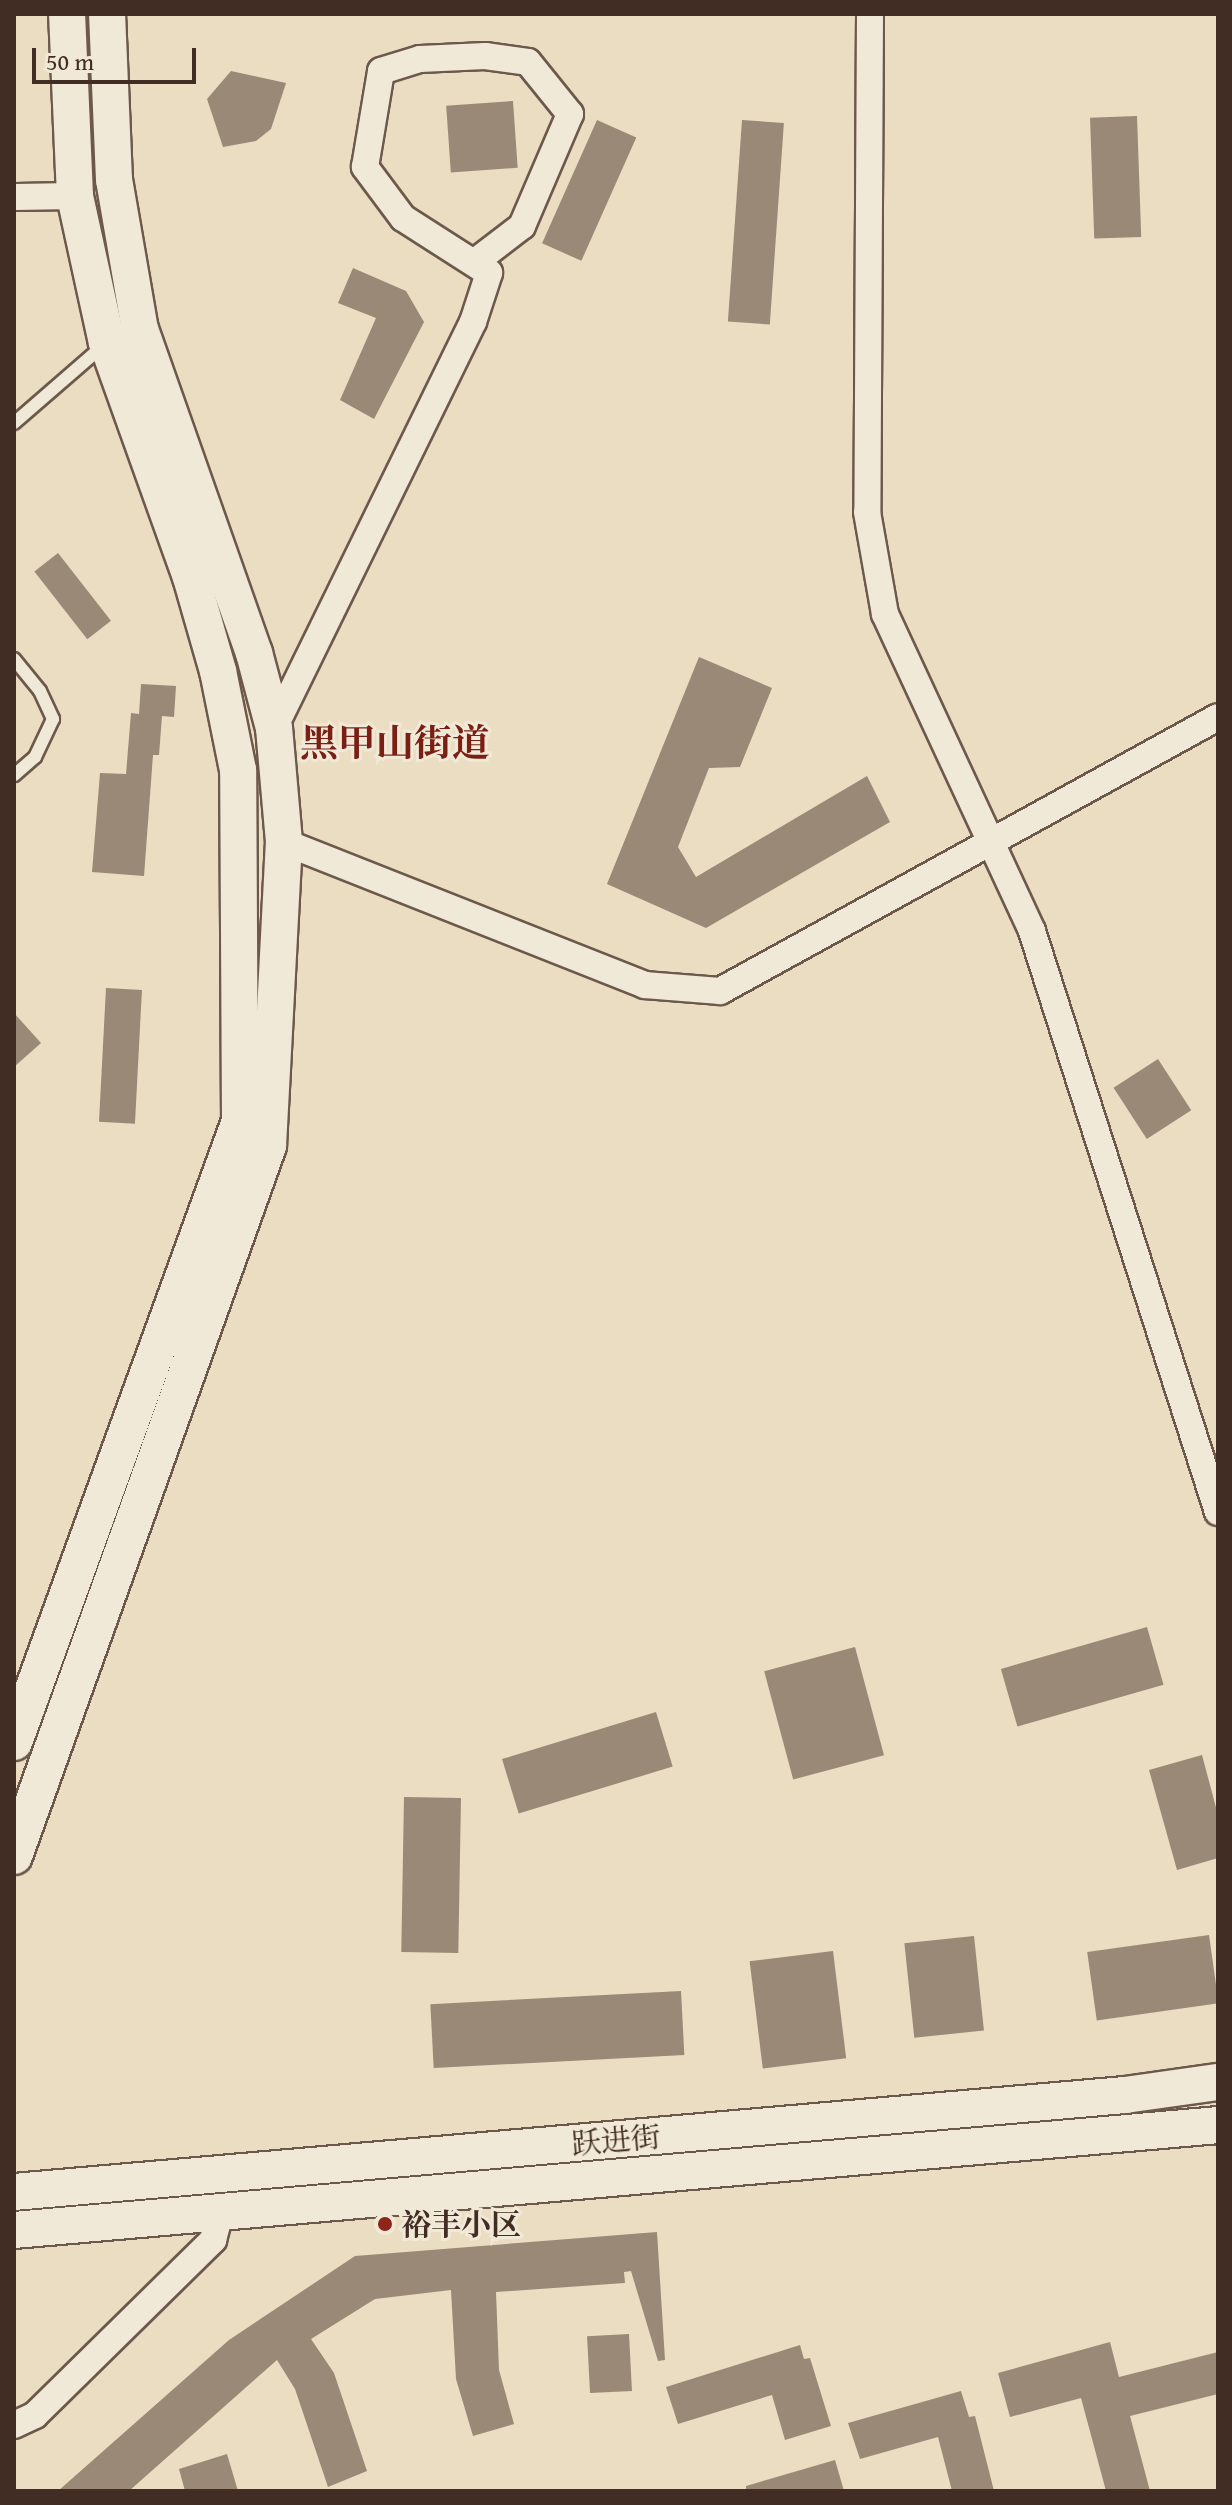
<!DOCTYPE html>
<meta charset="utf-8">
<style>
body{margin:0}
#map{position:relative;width:1232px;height:2505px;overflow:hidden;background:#eaddc2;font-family:"Gentium Book Plus","Noto Serif SC",serif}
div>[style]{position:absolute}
.building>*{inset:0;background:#998976;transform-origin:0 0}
.roads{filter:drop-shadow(2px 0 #6c594c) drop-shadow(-2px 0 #6c594c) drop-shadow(0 2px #6c594c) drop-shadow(0 -2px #6c594c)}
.lane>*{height:12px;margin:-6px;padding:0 6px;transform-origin:6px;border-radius:6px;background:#f1e9d7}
.street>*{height:26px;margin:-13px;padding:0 13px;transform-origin:13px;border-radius:13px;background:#f1e9d7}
.secondary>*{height:36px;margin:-18px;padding:0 18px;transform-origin:18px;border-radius:18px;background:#f1e9d7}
.dots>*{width:22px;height:22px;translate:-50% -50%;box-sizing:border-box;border:4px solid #f1e9d7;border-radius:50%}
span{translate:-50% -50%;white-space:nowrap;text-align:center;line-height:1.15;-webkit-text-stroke:6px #f1e9d7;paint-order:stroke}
.street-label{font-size:30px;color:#422d24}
.poi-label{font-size:30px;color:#422d24;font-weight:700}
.left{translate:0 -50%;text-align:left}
.district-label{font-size:38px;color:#7a1f14;font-weight:700}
.frame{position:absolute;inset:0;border:16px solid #422d24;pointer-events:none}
.scale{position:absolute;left:32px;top:48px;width:164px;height:36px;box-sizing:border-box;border:4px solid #422d24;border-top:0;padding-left:10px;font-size:24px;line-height:28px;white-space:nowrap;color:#422d24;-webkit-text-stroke:6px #f1e9d7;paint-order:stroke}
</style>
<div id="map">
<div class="building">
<i style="clip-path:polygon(231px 71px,286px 83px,271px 129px,256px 141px,223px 147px,207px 99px)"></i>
<i style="left:513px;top:101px;width:67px;height:67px;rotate:86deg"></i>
<i style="left:1137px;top:116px;width:121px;height:47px;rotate:88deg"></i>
<i style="left:597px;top:120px;width:43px;height:135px;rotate:24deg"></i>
<i style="left:742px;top:120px;width:42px;height:202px;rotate:4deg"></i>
<i style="clip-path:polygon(353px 268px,406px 291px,424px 322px,374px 419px,340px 400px,376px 318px,338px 303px)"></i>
<i style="left:58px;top:553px;width:86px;height:30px;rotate:52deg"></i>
<i style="clip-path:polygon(699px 657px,772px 688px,740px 767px,709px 768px,678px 847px,696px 877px,867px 776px,890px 822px,706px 928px,607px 884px)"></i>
<i style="clip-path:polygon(141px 684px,176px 686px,174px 717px,162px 716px,159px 755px,153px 755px,144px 876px,92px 872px,100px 773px,126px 774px,131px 713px,139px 714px)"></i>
<i style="left:106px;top:988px;width:36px;height:134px;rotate:3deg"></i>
<i style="clip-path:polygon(14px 1013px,41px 1043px,14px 1067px)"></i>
<i style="left:1158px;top:1059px;width:61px;height:53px;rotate:57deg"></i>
<i style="left:1147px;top:1627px;width:60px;height:152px;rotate:74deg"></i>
<i style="left:855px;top:1647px;width:112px;height:94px;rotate:75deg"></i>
<i style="left:656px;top:1712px;width:57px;height:161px;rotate:73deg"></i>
<i style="clip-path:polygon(1202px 1755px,1218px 1815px,1218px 1858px,1177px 1870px,1149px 1770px)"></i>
<i style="left:404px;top:1797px;width:57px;height:155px;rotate:1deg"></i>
<i style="left:1209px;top:1935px;width:69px;height:123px;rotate:82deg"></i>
<i style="left:974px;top:1936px;width:95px;height:70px;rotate:84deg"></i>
<i style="left:833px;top:1951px;width:108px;height:84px;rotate:83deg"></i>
<i style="left:681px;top:1991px;width:64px;height:251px;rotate:87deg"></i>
<i style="clip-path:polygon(657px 2232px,665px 2360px,658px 2361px,631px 2271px,624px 2272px,625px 2283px,496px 2292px,499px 2370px,514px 2424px,473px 2436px,456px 2379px,451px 2290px,375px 2299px,311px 2339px,334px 2373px,367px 2471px,328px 2487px,295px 2389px,277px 2360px,129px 2491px,58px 2491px,229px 2340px,355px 2256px)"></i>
<i style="left:629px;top:2334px;width:57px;height:42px;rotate:87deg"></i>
<i style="clip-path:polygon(1110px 2342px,1119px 2377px,1218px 2352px,1218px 2394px,1130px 2416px,1150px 2491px,1106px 2491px,1081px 2398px,1010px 2417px,998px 2373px)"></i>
<i style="clip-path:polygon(800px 2345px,804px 2359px,810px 2358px,831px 2426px,785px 2440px,772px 2395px,678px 2424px,666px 2387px)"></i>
<i style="clip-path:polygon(961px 2391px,969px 2417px,975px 2416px,994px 2491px,952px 2491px,938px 2437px,860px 2459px,848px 2423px)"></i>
<i style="clip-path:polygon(227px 2454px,238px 2491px,185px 2491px,179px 2469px)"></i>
<i style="clip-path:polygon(835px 2460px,844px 2491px,746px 2491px,746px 2486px)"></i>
</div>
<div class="roads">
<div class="lane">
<i style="left:14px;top:423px;width:119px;rotate:-40.9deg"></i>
<i style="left:14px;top:659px;width:41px;rotate:50.9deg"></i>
<i style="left:40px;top:691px;width:31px;rotate:65deg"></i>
<i style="left:53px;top:719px;width:42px;rotate:115.3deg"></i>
<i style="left:35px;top:757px;width:28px;rotate:139deg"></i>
</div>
<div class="street">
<i style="left:870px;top:14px;width:498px;rotate:90.3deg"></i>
<i style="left:867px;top:512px;width:104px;rotate:80deg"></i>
<i style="left:885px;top:614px;width:349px;rotate:65.1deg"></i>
<i style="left:1032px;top:931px;width:610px;rotate:72.25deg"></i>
<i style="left:14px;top:197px;width:61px;rotate:-0.9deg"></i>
<i style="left:274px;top:728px;width:452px;rotate:-63.9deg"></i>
<i style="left:473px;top:322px;width:52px;rotate:-71.9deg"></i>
<i style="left:489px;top:273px;width:102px;rotate:-147.4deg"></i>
<i style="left:403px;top:218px;width:64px;rotate:-126.7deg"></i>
<i style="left:365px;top:167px;width:97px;rotate:-80.5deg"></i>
<i style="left:381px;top:71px;width:41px;rotate:-17.1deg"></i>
<i style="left:420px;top:59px;width:65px;rotate:-2.6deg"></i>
<i style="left:485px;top:56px;width:43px;rotate:7.9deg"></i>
<i style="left:528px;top:62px;width:67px;rotate:51.1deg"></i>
<i style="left:570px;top:114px;width:122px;rotate:113.2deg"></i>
<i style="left:522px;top:226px;width:59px;rotate:142.5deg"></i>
<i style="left:284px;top:842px;width:388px;rotate:21.6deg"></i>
<i style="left:645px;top:985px;width:75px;rotate:4.6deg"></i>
<i style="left:720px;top:991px;width:568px;rotate:-28.82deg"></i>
<i style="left:14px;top:2425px;width:23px;rotate:-25deg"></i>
<i style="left:35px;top:2415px;width:250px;rotate:-44.5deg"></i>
<i style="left:213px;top:2240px;width:28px;rotate:-75deg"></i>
</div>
<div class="secondary">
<i style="left:14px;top:1742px;width:661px;rotate:-70deg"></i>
<i style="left:240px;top:1121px;width:351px;rotate:-90.3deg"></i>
<i style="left:238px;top:770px;width:101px;rotate:-101.4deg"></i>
<i style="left:218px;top:671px;width:98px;rotate:-106deg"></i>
<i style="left:191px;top:577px;width:249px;rotate:-109.7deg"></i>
<i style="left:107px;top:343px;width:150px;rotate:-102.3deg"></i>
<i style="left:75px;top:196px;width:182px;rotate:-92.5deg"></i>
<i style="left:14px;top:1856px;width:754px;rotate:-70.32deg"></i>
<i style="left:268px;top:1146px;width:304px;rotate:-87deg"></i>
<i style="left:284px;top:842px;width:114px;rotate:-95deg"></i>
<i style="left:274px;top:728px;width:78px;rotate:-104.9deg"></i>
<i style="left:254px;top:653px;width:343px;rotate:-109.4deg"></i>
<i style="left:140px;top:330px;width:152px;rotate:-99.8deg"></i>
<i style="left:114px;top:180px;width:166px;rotate:-92.4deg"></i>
<i style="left:14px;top:2192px;width:1115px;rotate:-4.99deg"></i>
<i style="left:1125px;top:2095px;width:94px;rotate:-8deg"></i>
<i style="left:14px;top:2230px;width:1209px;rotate:-4.98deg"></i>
</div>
</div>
<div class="dots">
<i style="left:385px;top:2224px;background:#8f2418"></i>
</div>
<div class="street-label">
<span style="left:616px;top:2140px;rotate:-5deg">跃进街</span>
</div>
<div class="poi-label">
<span class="left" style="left:401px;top:2224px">裕丰小区</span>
</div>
<div class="district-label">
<span style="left:395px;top:743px">黑甲山街道</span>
</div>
<div class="frame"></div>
<div class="scale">50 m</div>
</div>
